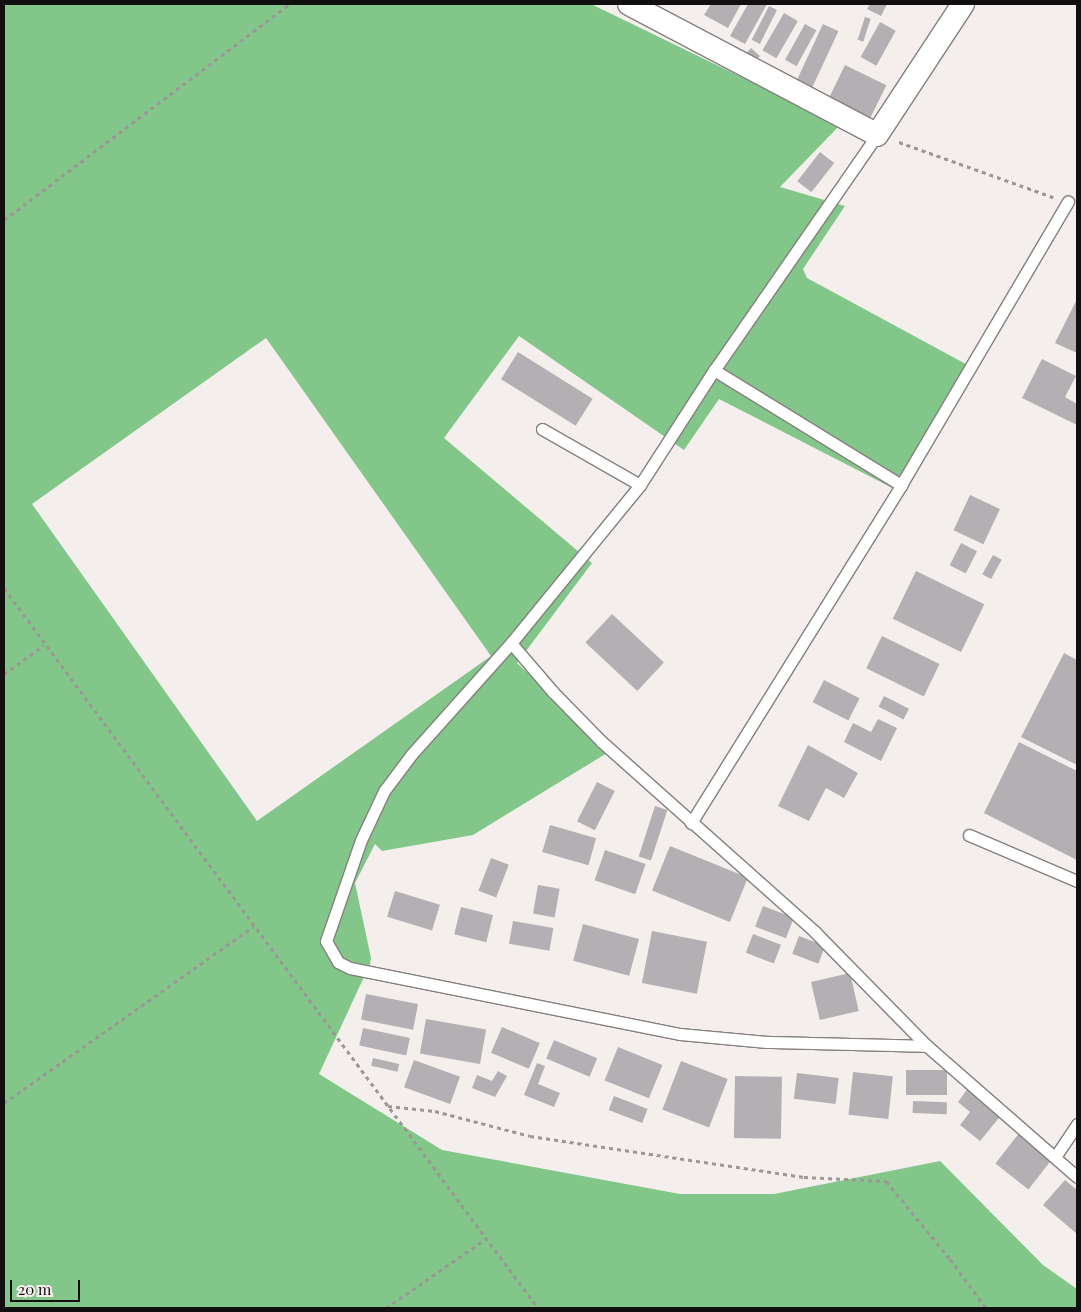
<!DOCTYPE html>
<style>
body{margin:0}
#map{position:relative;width:1081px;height:1312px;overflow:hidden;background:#f4efed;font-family:"Playfair Display",serif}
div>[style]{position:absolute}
.forest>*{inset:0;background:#83c68a}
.building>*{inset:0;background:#b3b0b3;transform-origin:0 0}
.path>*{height:3px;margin-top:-1.5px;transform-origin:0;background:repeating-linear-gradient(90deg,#9a9795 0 4px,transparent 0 8px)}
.roads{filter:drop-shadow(1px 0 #84807f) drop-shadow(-1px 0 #84807f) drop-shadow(0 1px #84807f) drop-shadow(0 -1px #84807f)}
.lane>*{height:11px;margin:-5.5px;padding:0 5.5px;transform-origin:5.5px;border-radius:5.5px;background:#fff}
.street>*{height:22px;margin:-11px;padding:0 11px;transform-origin:11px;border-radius:11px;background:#fff}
span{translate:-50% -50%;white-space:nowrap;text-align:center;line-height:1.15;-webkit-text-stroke:4px #f4efed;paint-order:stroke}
.frame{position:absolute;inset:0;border:5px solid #110f0f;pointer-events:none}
.scale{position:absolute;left:10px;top:1280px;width:70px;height:22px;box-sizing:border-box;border:2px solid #110f0f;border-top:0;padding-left:6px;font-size:15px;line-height:18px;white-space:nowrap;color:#110f0f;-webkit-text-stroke:4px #f4efed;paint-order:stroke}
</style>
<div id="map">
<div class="forest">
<i style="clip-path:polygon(evenodd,4px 4px,591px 4px,840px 125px,780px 187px,845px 206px,803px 269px,807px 278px,975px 369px,902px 493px,719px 399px,684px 450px,519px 336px,444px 438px,592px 563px,517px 663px,612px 750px,473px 835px,382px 851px,375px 844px,355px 883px,371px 958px,370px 964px,319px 1074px,442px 1150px,680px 1194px,774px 1194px,940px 1161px,1043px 1265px,1077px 1289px,1077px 1308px,4px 1308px,4px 4px,266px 338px,491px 656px,257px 821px,32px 504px,266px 338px)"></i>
</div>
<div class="building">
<i style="clip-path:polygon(711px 4px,741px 4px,728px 28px,704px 15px)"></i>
<i style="clip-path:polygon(748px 4px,767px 4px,745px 44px,730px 36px)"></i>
<i style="clip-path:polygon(870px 4px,887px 4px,881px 16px,867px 9px)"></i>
<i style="left:769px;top:6px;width:9px;height:38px;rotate:27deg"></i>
<i style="left:784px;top:13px;width:16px;height:43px;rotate:30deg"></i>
<i style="left:865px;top:17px;width:6px;height:24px;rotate:18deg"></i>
<i style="left:880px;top:22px;width:18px;height:40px;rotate:29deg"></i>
<i style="left:805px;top:24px;width:13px;height:41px;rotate:29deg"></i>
<i style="left:823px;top:24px;width:17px;height:70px;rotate:25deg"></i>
<i style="left:751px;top:48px;width:12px;height:10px;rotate:42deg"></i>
<i style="left:845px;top:65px;width:46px;height:38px;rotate:26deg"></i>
<i style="left:820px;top:152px;width:18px;height:37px;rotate:38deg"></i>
<i style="clip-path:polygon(1077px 299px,1077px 353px,1055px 343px)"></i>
<i style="left:518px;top:352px;width:88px;height:32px;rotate:32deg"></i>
<i style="clip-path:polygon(1042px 359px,1076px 376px,1065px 397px,1077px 404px,1077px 425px,1022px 398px)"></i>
<i style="left:970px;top:495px;width:33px;height:39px;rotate:25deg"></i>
<i style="left:961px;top:543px;width:18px;height:25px;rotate:27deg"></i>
<i style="left:993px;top:555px;width:10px;height:22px;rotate:29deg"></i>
<i style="left:916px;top:571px;width:76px;height:53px;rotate:26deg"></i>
<i style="left:612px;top:614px;width:71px;height:39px;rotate:43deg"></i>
<i style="left:882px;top:636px;width:64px;height:36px;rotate:26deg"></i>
<i style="clip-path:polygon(1064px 653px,1077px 660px,1077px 765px,1021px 737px)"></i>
<i style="left:824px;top:680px;width:40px;height:25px;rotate:27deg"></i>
<i style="left:884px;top:696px;width:28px;height:12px;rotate:27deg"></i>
<i style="clip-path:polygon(878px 719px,897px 728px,881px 761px,844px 742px,853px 723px,871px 732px)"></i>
<i style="clip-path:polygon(1019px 742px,1077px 771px,1077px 860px,984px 813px)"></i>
<i style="clip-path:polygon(808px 745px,858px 773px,844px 798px,826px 788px,809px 821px,778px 806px)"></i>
<i style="left:597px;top:782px;width:20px;height:44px;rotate:27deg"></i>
<i style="left:655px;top:806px;width:13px;height:53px;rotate:18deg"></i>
<i style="left:550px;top:825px;width:48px;height:28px;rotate:16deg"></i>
<i style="left:670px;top:846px;width:84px;height:48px;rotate:22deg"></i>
<i style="left:605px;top:850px;width:43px;height:32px;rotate:19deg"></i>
<i style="left:491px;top:858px;width:19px;height:35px;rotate:21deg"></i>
<i style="left:538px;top:885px;width:22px;height:29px;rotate:10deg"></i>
<i style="left:395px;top:891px;width:47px;height:27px;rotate:17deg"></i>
<i style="left:763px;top:906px;width:33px;height:22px;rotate:21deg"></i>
<i style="left:461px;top:907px;width:33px;height:28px;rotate:14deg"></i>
<i style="left:513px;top:921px;width:41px;height:23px;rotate:10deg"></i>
<i style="left:583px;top:924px;width:58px;height:38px;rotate:15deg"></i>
<i style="left:652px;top:931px;width:56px;height:53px;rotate:11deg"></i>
<i style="left:753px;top:934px;width:30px;height:20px;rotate:21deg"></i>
<i style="left:799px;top:936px;width:28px;height:19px;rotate:21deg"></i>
<i style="left:850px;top:973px;width:39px;height:40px;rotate:77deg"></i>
<i style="left:366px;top:994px;width:53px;height:26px;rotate:11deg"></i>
<i style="left:426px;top:1019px;width:61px;height:35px;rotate:10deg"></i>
<i style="left:502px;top:1027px;width:41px;height:28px;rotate:23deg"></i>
<i style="left:363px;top:1028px;width:48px;height:18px;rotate:12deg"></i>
<i style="left:554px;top:1040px;width:47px;height:20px;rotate:23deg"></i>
<i style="left:618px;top:1047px;width:48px;height:36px;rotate:22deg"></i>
<i style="left:373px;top:1058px;width:27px;height:8px;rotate:13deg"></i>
<i style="left:414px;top:1060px;width:49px;height:29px;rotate:20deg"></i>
<i style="left:681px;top:1061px;width:50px;height:52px;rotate:21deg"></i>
<i style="clip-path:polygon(537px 1063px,545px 1066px,538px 1084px,560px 1093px,554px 1107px,524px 1095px)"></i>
<i style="left:906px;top:1070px;width:41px;height:25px"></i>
<i style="clip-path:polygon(498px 1071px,507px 1076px,495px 1097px,472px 1088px,477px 1075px,492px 1081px)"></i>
<i style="left:853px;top:1072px;width:40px;height:43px;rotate:6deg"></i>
<i style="left:797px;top:1073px;width:42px;height:26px;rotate:7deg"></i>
<i style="left:735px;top:1076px;width:47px;height:62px;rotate:1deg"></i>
<i style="clip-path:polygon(969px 1087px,1003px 1113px,980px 1141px,960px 1125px,970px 1112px,958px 1102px)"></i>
<i style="left:614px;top:1096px;width:36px;height:15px;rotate:21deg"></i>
<i style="left:913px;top:1101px;width:34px;height:12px;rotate:2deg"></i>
<i style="left:1020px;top:1132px;width:42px;height:40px;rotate:38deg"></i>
<i style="clip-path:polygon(1065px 1180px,1077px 1190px,1077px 1234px,1043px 1205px)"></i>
</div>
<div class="path">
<i style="left:899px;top:142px;width:164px;rotate:19.7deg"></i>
<i style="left:4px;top:220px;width:358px;rotate:-37.1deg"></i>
<i style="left:4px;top:588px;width:896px;rotate:53.44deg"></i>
<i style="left:4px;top:674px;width:49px;rotate:-35.9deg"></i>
<i style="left:4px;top:1103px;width:306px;rotate:-35.3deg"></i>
<i style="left:388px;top:1106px;width:47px;rotate:6.1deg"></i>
<i style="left:435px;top:1111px;width:98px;rotate:14.7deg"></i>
<i style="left:530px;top:1136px;width:277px;rotate:8.5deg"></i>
<i style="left:804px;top:1177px;width:82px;rotate:2.8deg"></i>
<i style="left:886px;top:1181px;width:101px;rotate:50.6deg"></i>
<i style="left:950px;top:1259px;width:61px;rotate:53.7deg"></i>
<i style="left:386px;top:1308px;width:123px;rotate:-34.7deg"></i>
</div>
<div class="roads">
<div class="lane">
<i style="left:877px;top:135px;width:286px;rotate:124.7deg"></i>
<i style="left:714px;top:370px;width:137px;rotate:122.8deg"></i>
<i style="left:640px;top:485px;width:204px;rotate:129.2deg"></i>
<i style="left:511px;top:643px;width:150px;rotate:131.8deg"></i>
<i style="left:411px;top:755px;width:45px;rotate:126.9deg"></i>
<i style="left:384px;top:791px;width:54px;rotate:115.1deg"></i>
<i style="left:361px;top:840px;width:107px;rotate:109.1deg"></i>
<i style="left:326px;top:941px;width:24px;rotate:60deg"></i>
<i style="left:338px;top:962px;width:13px;rotate:27deg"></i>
<i style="left:350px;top:968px;width:337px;rotate:11.3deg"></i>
<i style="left:680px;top:1034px;width:87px;rotate:5.3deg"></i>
<i style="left:767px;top:1042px;width:160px;rotate:1.4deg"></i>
<i style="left:927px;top:1046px;width:199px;rotate:41.1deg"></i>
<i style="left:714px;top:370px;width:220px;rotate:31.6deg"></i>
<i style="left:542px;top:429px;width:113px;rotate:29.7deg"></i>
<i style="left:511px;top:643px;width:65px;rotate:49.4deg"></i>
<i style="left:553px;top:692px;width:70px;rotate:45.6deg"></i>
<i style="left:602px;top:742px;width:285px;rotate:41.7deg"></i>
<i style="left:815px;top:932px;width:160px;rotate:45.5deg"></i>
<i style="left:691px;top:823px;width:398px;rotate:-58.1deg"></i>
<i style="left:901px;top:485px;width:329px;rotate:-59.5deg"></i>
<i style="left:969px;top:835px;width:117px;rotate:23.1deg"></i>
<i style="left:1055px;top:1157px;width:40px;rotate:-56deg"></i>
</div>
<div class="street">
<i style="left:629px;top:4px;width:280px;rotate:27.8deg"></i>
<i style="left:877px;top:135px;width:157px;rotate:-56.7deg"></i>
</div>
</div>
<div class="frame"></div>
<div class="scale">20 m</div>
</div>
